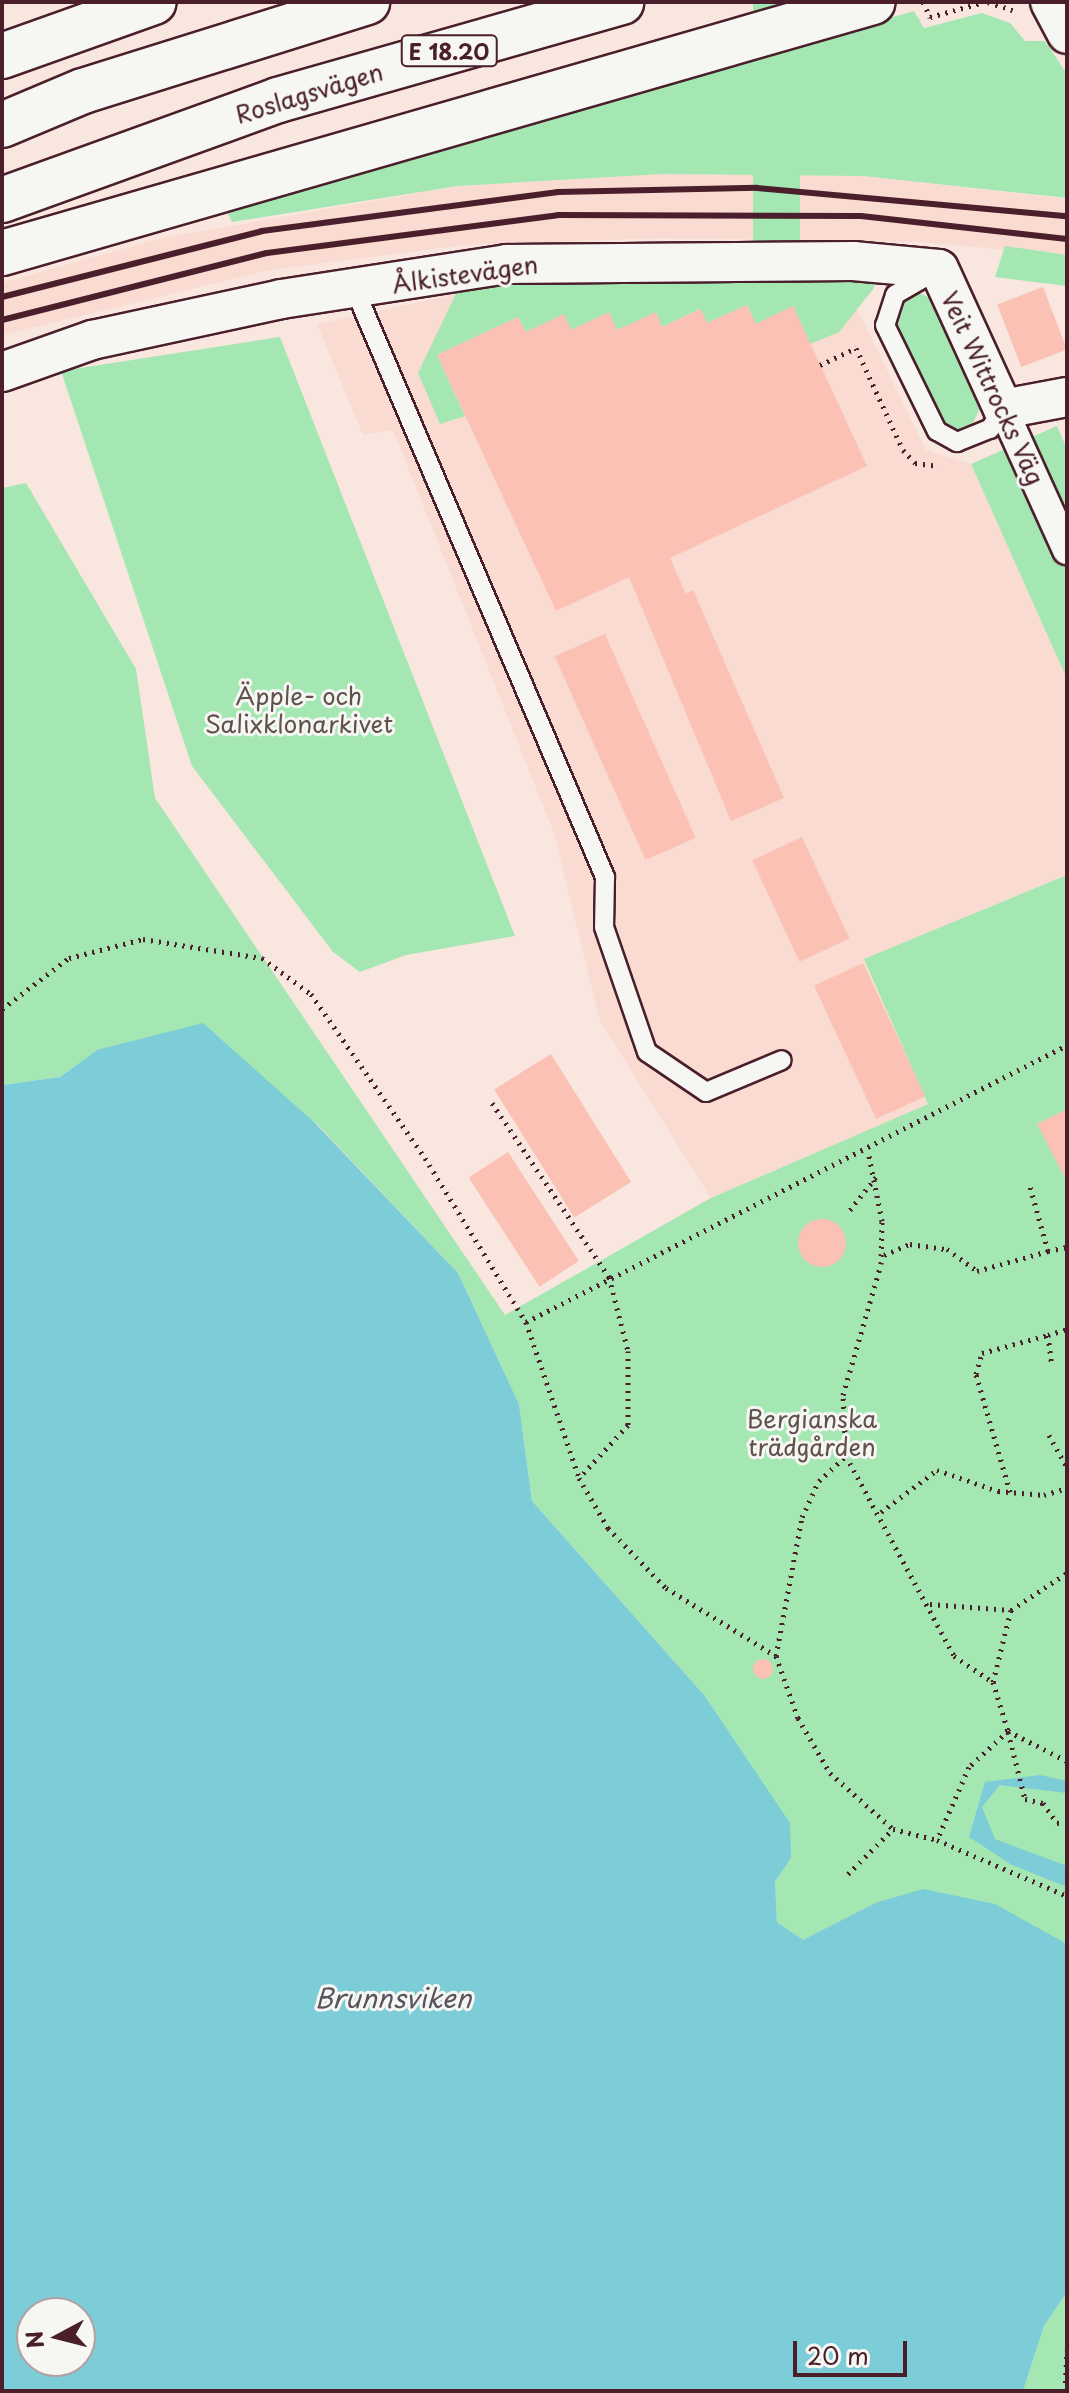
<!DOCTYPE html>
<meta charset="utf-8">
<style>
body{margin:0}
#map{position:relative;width:1069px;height:2393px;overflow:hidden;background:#f8e6df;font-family:"Playpen Sans",sans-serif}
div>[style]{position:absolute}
.built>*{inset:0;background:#f9dbd2}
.green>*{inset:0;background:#a4e7b2;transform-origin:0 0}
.water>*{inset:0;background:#7dcdd9}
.building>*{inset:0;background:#fbc1b4;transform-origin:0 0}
.round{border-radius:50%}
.path>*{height:5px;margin-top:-2.5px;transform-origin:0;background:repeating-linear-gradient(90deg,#4a1f2b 0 2px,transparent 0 8px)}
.roads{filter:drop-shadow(2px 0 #4a1f2b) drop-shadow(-2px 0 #4a1f2b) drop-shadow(0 2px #4a1f2b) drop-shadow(0 -2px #4a1f2b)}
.service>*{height:18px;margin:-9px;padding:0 9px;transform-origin:9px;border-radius:9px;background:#f6f6f2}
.pedestrian>*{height:28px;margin:-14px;padding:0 14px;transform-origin:14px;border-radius:14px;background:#f6f6f2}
.minor>*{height:38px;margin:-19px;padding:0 19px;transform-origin:19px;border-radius:19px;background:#f6f6f2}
.primary>*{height:44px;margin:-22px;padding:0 22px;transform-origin:22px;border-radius:22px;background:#f6f6f2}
.rail>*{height:6px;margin:-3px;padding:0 3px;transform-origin:3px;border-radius:3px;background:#4a1f2b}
span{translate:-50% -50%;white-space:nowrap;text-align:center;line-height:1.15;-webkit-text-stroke:6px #f6f6f2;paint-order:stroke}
.shield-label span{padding:2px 6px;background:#f6f6f2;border:2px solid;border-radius:6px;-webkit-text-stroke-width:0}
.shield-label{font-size:22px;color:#4a1f2b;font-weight:700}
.street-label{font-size:24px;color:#4a1f2b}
.park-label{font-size:24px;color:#60514d}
.water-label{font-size:26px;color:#59535f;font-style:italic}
.frame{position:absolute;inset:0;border:4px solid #4a1f2b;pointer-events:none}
.north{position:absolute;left:16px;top:2297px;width:80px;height:80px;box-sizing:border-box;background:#f6f6f2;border:2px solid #b1a0a2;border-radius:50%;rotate:263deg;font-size:22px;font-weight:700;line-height:32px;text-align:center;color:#4a1f2b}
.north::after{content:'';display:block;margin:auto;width:28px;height:36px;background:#4a1f2b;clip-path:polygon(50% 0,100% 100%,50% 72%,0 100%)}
.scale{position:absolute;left:793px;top:2341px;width:114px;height:36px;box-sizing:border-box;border:4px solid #4a1f2b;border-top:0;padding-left:10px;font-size:24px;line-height:28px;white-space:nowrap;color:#4a1f2b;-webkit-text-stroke:6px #f6f6f2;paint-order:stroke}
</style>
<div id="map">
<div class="built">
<i style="clip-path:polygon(662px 174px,863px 176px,1067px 199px,1067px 255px,919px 242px,662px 238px,465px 245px,269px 270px,2px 335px,2px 283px,158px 239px,458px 186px)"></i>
<i style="clip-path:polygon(844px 282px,926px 450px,971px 464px,1067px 679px,1067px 875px,864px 959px,929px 1104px,711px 1198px,600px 1021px,554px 833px,393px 430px,363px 435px,317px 324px,462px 293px)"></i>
</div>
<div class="green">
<i style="left:753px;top:2px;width:47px;height:478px"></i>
<i style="clip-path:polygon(914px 11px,924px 28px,982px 13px,1010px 23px,1025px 41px,1045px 41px,1067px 74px,1067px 198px,863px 176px,662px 174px,458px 186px,232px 222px,225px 207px)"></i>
<i style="clip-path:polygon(1005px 246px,1067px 255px,1067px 286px,995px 277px)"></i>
<i style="clip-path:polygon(795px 277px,874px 282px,874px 288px,839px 332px,810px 344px,793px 307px,756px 324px,747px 305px,707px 323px,700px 309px,662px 327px,656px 313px,617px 330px,609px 313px,571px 330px,563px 315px,526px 332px,518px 317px,437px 355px,465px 416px,440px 424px,418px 373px,462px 281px)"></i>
<i style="clip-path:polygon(919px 293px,930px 298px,980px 408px,968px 433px,952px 433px,938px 420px,894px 322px,903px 299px)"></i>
<i style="clip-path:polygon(280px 337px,515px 936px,406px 955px,360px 972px,333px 952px,192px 766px,61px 371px)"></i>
<i style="clip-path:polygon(1057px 426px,1067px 449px,1067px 679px,971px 464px)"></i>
<i style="clip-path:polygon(26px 483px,136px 669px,155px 798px,505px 1315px,711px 1198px,928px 1104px,864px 959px,1067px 875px,1067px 1944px,875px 1903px,802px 1941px,777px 1922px,775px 1882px,791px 1858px,704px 1695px,532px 1501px,519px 1404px,458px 1273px,316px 1123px,97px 1050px,60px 1077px,2px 1085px,2px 488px)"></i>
<i style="clip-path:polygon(1067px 2292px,1067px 2391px,1023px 2391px,1044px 2326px)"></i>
</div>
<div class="water">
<i style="clip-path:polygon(evenodd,203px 1023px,315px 1123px,458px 1273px,519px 1404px,532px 1501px,704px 1695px,790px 1823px,791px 1858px,775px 1882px,777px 1922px,803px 1940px,875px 1903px,923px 1889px,995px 1904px,1067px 1944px,1067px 2292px,1044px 2326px,1023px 2391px,2px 2391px,2px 1085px,60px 1077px,97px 1050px,203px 1023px,32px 2313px,80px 2313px,80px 2361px,32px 2361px,32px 2313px)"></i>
<i style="clip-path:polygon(1040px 1775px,1067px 1781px,1067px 1793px,1000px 1785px,982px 1807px,995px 1839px,1067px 1866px,1067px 1887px,1012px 1865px,969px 1837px,985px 1782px)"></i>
</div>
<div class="building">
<i style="left:1043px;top:287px;width:67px;height:49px;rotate:69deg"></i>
<i style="clip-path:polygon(747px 305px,756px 324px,793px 306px,867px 466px,670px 558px,686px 594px,693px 590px,784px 798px,731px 821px,629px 577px,556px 611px,437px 355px,518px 317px,526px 332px,564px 314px,571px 330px,609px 312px,617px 330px,656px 312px,662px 327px,701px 309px,707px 323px)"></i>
<i style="left:605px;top:634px;width:223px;height:55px;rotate:66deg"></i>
<i style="left:802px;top:837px;width:112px;height:55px;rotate:65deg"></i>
<i style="left:863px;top:963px;width:147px;height:54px;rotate:65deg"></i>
<i style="left:551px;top:1054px;width:151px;height:67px;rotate:58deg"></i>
<i style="clip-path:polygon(1067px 1109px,1067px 1182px,1037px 1124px)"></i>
<i style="left:508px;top:1152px;width:130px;height:47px;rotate:57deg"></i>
<i class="round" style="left:798px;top:1219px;width:48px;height:48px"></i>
<i class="round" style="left:753px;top:1659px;width:20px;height:20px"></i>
</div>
<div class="path">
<i style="left:923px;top:2px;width:17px;rotate:65deg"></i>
<i style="left:930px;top:17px;width:56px;rotate:-15.5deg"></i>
<i style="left:988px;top:2px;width:26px;rotate:18deg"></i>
<i style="left:820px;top:365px;width:40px;rotate:-25deg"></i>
<i style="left:856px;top:348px;width:112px;rotate:65.3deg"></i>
<i style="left:903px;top:450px;width:18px;rotate:47deg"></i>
<i style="left:915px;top:463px;width:24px;rotate:7deg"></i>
<i style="left:2px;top:1009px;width:84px;rotate:-37.3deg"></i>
<i style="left:69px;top:958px;width:76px;rotate:-14.4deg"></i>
<i style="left:143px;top:939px;width:121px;rotate:9.1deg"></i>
<i style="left:262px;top:958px;width:61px;rotate:36.3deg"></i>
<i style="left:311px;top:994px;width:200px;rotate:55.2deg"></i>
<i style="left:425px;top:1158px;width:193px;rotate:58.4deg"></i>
<i style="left:526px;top:1322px;width:165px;rotate:71.2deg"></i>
<i style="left:579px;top:1478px;width:58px;rotate:59.9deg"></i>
<i style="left:608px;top:1528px;width:83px;rotate:46deg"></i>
<i style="left:666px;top:1588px;width:129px;rotate:31.7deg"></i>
<i style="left:776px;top:1656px;width:66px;rotate:70.5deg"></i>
<i style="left:798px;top:1718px;width:64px;rotate:59.8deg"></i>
<i style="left:830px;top:1773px;width:84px;rotate:41.6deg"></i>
<i style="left:893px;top:1829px;width:45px;rotate:14deg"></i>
<i style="left:937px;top:1840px;width:142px;rotate:23.3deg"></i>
<i style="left:492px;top:1103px;width:210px;rotate:56.1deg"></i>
<i style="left:609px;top:1277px;width:76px;rotate:75.6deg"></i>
<i style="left:628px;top:1351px;width:74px;rotate:90deg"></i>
<i style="left:628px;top:1425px;width:71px;rotate:132.7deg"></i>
<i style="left:850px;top:1210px;width:42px;rotate:-51.8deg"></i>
<i style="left:1048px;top:1251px;width:19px;rotate:-12deg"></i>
<i style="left:884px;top:1255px;width:28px;rotate:-23deg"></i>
<i style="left:910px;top:1244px;width:37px;rotate:8deg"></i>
<i style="left:947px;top:1249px;width:37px;rotate:36deg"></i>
<i style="left:977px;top:1271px;width:74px;rotate:-15.7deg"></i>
<i style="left:1048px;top:1251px;width:71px;rotate:-105.6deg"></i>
<i style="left:526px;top:1322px;width:608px;rotate:-27.11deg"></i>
<i style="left:1048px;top:1335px;width:20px;rotate:-18deg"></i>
<i style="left:1049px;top:1435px;width:38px;rotate:61deg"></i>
<i style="left:846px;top:1456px;width:227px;rotate:61.6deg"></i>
<i style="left:954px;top:1656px;width:47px;rotate:33.7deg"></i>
<i style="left:993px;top:1682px;width:51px;rotate:73deg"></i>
<i style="left:1008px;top:1731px;width:53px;rotate:137.3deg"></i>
<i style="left:969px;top:1767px;width:80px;rotate:113.7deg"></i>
<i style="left:1010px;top:1492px;width:123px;rotate:-106.1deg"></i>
<i style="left:976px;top:1374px;width:22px;rotate:-74deg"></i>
<i style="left:982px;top:1353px;width:68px;rotate:-15.3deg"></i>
<i style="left:1048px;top:1335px;width:31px;rotate:83deg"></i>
<i style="left:881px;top:1512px;width:70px;rotate:-36.9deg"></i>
<i style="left:937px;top:1470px;width:65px;rotate:19deg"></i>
<i style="left:998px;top:1491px;width:46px;rotate:5deg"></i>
<i style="left:1044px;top:1495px;width:24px;rotate:-17deg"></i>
<i style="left:930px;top:1604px;width:81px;rotate:4.2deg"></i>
<i style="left:1011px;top:1610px;width:67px;rotate:-33.5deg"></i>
<i style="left:776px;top:1656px;width:141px;rotate:-79.4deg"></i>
<i style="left:802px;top:1517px;width:40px;rotate:-65deg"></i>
<i style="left:819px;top:1481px;width:37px;rotate:-43deg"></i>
<i style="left:846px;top:1456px;width:61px;rotate:-92.8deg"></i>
<i style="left:843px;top:1395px;width:136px;rotate:-73.8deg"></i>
<i style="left:881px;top:1264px;width:43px;rotate:-88.7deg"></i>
<i style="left:882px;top:1221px;width:71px;rotate:-101.3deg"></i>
<i style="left:993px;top:1682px;width:74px;rotate:-76deg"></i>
<i style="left:1008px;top:1731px;width:66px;rotate:27deg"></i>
<i style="left:1008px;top:1732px;width:69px;rotate:75.8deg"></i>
<i style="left:1025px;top:1799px;width:18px;rotate:13deg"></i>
<i style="left:1043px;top:1803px;width:24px;rotate:55deg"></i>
<i style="left:1057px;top:1823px;width:10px;rotate:-6deg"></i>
<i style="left:848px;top:1874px;width:64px;rotate:-45deg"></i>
<i style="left:1065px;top:2391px;width:41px;rotate:-87.2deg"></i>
</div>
<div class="roads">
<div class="service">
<i style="left:929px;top:275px;width:39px;rotate:150deg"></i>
<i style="left:895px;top:295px;width:32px;rotate:108deg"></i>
<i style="left:885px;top:325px;width:118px;rotate:63.9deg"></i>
<i style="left:937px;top:431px;width:23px;rotate:29deg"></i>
<i style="left:957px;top:442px;width:35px;rotate:-22deg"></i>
<i style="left:990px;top:429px;width:24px;rotate:-57deg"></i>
<i style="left:355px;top:290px;width:638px;rotate:66.93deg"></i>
<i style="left:605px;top:877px;width:50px;rotate:91.1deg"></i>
<i style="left:604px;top:927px;width:132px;rotate:71deg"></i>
<i style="left:647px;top:1052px;width:71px;rotate:34.1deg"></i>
<i style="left:706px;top:1092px;width:82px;rotate:-22.8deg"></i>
</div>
<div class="pedestrian">
<i style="left:1003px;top:409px;width:155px;rotate:65.6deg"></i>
</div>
<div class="minor">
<i style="left:1050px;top:2px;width:36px;rotate:62deg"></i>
<i style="left:2px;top:372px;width:96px;rotate:-19.6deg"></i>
<i style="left:92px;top:340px;width:193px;rotate:-12.2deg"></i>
<i style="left:281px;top:299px;width:228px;rotate:-8.8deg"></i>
<i style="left:506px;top:264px;width:347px;rotate:-0.5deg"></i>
<i style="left:853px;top:261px;width:86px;rotate:5.3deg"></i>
<i style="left:939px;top:269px;width:154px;rotate:65.4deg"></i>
<i style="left:1003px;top:409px;width:65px;rotate:-10.6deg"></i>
</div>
<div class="primary">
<i style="left:2px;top:56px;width:161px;rotate:-19.6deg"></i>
<i style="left:2px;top:125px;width:88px;rotate:-22.8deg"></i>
<i style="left:83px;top:91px;width:298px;rotate:-17.4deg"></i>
<i style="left:2px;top:200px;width:294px;rotate:-19.9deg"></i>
<i style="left:278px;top:100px;width:357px;rotate:-15.9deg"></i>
<i style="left:2px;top:253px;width:906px;rotate:-16.08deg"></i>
</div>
</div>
<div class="rail">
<i style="left:2px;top:297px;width:268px;rotate:-14.2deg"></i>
<i style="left:262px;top:231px;width:299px;rotate:-7.5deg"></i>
<i style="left:558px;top:192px;width:199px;rotate:-1.2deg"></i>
<i style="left:757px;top:188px;width:311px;rotate:5.2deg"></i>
<i style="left:2px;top:320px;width:273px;rotate:-14.2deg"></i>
<i style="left:267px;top:253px;width:293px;rotate:-7.4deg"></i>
<i style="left:558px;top:215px;width:303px;rotate:0.2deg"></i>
<i style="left:861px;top:216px;width:207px;rotate:6.4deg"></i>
</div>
<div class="shield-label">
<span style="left:449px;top:51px">E 18.20</span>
</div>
<div class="street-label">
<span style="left:309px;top:93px;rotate:-17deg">Roslagsvägen</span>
<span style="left:465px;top:274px;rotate:-8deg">Ålkistevägen</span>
<span style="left:993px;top:388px;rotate:65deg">Veit Wittrocks Väg</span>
</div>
<div class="park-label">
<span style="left:299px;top:710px">Äpple- och<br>Salixklonarkivet</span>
<span style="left:812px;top:1433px">Bergianska<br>trädgården</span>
</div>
<div class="water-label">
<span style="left:393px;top:1998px">Brunnsviken</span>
</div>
<div class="frame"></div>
<div class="north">N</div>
<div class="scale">20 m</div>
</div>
